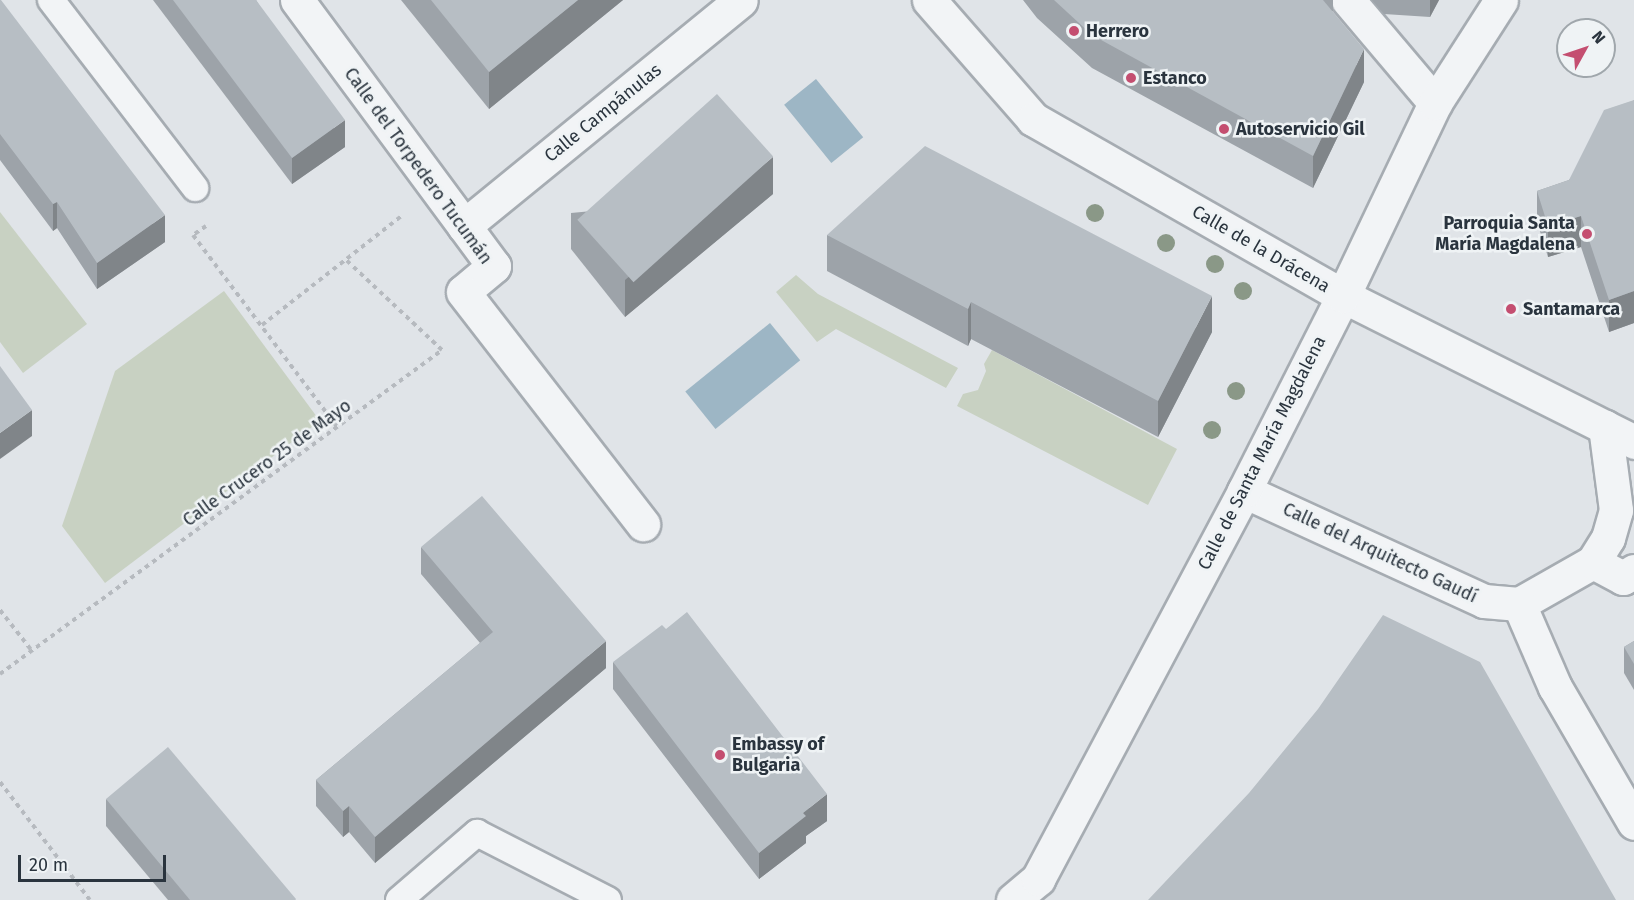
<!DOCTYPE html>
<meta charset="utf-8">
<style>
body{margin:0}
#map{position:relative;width:1634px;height:900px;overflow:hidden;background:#e0e4e8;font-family:"Fira Sans",sans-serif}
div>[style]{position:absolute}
.green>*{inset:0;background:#c8d1c2}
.water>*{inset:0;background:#9db6c5;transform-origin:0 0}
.path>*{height:4px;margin-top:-2px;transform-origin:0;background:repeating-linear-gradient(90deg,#b6babf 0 4.5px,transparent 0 9px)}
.roads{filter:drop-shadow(2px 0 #a6acb2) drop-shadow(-2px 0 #a6acb2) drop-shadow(0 2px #a6acb2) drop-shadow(0 -2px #a6acb2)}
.service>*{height:26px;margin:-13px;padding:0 13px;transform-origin:13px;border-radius:13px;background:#f2f4f6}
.minor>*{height:33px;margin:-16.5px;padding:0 16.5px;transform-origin:16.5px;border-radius:16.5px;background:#f2f4f6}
.trees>*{width:18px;height:18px;margin:-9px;border-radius:50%;background:#8a9887}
.wall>*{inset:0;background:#9da3a9}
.shaded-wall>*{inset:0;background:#808589}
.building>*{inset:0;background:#b7bec4;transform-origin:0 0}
.dots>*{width:16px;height:16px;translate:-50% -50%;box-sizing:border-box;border:3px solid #eff3f5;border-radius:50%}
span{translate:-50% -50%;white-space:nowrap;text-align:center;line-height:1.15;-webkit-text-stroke:5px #eff3f5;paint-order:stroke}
.poi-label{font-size:18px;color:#2a343e;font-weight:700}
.left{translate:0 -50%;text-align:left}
.right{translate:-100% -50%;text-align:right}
.street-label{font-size:18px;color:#2a343e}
.north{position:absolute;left:1556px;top:18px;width:60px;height:60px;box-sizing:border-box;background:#eff3f5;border:2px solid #a0a7ac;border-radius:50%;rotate:50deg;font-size:16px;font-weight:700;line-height:24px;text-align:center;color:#2a343e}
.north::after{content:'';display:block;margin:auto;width:21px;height:27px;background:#c44e70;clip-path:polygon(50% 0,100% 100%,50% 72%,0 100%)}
.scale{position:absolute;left:18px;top:855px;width:148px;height:27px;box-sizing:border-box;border:3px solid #2a343e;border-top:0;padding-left:8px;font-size:18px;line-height:21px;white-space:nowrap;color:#2a343e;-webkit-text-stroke:4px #eff3f5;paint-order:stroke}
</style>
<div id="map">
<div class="green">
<i style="clip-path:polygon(0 212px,87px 324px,23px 373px,0 342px)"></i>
<i style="clip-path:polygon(796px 275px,818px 294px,958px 368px,946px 388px,836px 329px,817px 342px,776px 292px)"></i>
<i style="clip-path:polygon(224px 291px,320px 421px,105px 583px,62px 526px,115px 371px)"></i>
<i style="clip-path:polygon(992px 350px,1177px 449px,1148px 505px,957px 406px,963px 394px,978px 390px,986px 371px,984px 364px)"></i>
</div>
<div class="water">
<i style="left:816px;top:79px;width:75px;height:41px;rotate:51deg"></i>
<i style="left:770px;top:323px;width:48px;height:109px;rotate:51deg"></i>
</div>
<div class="path">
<i style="left:206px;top:226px;width:16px;rotate:145deg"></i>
<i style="left:193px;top:235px;width:241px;rotate:53.1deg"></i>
<i style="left:262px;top:325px;width:179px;rotate:-38deg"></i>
<i style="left:0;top:610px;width:52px;rotate:52deg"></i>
<i style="left:0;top:674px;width:548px;rotate:-36.24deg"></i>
<i style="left:442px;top:350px;width:132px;rotate:-136.8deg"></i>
<i style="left:0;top:782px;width:148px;rotate:52.7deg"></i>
</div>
<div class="roads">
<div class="service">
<i style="left:51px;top:0;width:237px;rotate:52.5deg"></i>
<i style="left:399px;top:900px;width:103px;rotate:-40.7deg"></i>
<i style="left:477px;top:833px;width:147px;rotate:27.1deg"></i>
</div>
<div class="minor">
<i style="left:297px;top:0;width:331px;rotate:53.5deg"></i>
<i style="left:494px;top:266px;width:40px;rotate:140deg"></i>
<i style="left:463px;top:292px;width:294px;rotate:52.2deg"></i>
<i style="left:929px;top:0;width:158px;rotate:48.8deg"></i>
<i style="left:1033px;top:119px;width:357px;rotate:29.7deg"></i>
<i style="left:1343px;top:296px;width:326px;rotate:26.6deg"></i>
<i style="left:1348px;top:0;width:135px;rotate:49.8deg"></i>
<i style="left:464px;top:226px;width:357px;rotate:-39.2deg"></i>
<i style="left:1244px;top:491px;width:264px;rotate:24.6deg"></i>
<i style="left:1484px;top:601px;width:35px;rotate:5deg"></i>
<i style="left:1519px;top:604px;width:85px;rotate:-29.6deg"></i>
<i style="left:1593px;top:562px;width:28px;rotate:-58deg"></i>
<i style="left:1608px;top:538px;width:29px;rotate:-74deg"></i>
<i style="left:1616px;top:510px;width:84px;rotate:-97.5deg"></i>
<i style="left:1593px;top:562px;width:34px;rotate:28deg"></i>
<i style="left:1623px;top:578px;width:13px;rotate:-32deg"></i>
<i style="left:1519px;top:604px;width:90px;rotate:66.6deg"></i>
<i style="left:1555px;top:687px;width:157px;rotate:59.8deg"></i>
<i style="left:1013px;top:900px;width:33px;rotate:-40deg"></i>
<i style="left:1038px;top:879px;width:439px;rotate:-62deg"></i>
<i style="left:1244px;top:491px;width:219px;rotate:-63.1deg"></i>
<i style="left:1343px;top:296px;width:214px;rotate:-64.5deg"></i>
<i style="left:1435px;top:103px;width:122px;rotate:-57.3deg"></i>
</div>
</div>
<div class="trees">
<i style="left:1095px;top:213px"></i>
<i style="left:1166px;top:243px"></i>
<i style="left:1215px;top:264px"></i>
<i style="left:1243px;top:291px"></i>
<i style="left:1236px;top:391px"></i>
<i style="left:1212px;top:430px"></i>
</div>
<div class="wall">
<i style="clip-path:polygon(0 0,165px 242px,97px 289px,57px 228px,53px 231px,0 160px)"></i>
<i style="clip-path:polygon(153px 0,256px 0,345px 147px,292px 184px)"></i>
<i style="clip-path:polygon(401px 0,623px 0,489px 109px)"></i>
<i style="clip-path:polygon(1023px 0,1333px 0,1333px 11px,1332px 11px,1364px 82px,1313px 188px,1092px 68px,1037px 18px)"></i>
<i style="clip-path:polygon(1372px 0,1439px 0,1430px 17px,1384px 14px)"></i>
<i style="clip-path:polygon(1634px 100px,1634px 323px,1609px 332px,1581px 247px,1548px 257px,1537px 222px,1537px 191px,1569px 180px)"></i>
<i style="clip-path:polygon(773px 194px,625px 317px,571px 249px,571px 213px)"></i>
<i style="clip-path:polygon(827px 235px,1212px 332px,1158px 437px,971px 339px,968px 346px,827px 271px)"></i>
<i style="clip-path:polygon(421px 547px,606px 668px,375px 863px,349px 832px,343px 837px,316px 806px,316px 780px,480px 643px,421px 574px)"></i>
<i style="clip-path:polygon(1634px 641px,1634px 690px,1624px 673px,1624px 647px)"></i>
<i style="clip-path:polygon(613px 662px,827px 821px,806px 836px,806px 843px,759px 879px,613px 689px)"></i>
<i style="clip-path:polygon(106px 799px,296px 900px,168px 900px,106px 826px)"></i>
</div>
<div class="shaded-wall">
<i style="clip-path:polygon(578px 0,623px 0,489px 109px,489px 72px)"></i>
<i style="clip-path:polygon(1430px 0,1439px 0,1430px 17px)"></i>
<i style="clip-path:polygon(1364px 49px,1364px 82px,1313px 188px,1313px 156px)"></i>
<i style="clip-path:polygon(345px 120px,345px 147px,292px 184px,292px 158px)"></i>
<i style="clip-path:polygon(773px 157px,773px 194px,625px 317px,625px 280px)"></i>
<i style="clip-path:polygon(57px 202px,57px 228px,53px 231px,53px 204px)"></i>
<i style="clip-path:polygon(165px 215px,165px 242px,97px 289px,97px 263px)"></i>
<i style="clip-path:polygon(1581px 216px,1581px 247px,1548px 257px,1548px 226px)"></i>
<i style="clip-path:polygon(1634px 291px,1634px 323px,1609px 332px,1609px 300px)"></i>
<i style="clip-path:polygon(1212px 296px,1212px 332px,1158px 437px,1158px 401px)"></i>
<i style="clip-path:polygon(971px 302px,971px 339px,968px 346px,968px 309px)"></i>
<i style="clip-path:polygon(32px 410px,32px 436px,0 459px,0 433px)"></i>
<i style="clip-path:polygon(606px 641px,606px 668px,375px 863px,375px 837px)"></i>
<i style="clip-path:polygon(827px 794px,827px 821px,806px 836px,806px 843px,759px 879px,759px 853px,803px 813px)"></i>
<i style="clip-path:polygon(349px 806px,349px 832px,343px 837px,343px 811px)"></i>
</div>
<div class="building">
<i style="clip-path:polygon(0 0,1px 0,165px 215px,97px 263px,57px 202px,53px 204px,0 134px)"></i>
<i style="clip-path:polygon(173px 0,256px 0,345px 120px,292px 158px)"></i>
<i style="clip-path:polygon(431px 0,578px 0,489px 72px)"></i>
<i style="clip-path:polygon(1054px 0,1323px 0,1364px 49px,1313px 156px,1092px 35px)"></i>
<i style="left:717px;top:94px;width:84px;height:188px;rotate:48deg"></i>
<i style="clip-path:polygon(1634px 100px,1634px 291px,1609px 300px,1581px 216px,1548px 226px,1537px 191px,1569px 180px,1604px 110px)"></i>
<i style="clip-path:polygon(925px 146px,1212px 296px,1158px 401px,971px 302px,968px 309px,827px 235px)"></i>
<i style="clip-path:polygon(0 366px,32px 410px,0 433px)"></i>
<i style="clip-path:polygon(482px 496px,606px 641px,375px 837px,349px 806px,343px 811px,316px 780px,493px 632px,421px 547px)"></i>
<i style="clip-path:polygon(687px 612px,827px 794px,803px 813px,806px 816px,759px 853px,613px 662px,662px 625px,666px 629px)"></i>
<i style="clip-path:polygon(1383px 615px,1480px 662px,1616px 900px,1148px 900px,1249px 793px,1318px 709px)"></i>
<i style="clip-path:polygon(1634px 641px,1634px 664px,1624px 647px)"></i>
<i style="clip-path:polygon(168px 747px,296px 899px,295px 900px,190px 900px,106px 799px)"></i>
</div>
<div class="dots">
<i style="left:1074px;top:31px;background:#c44e70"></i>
<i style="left:1131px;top:78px;background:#c44e70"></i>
<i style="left:1224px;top:129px;background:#c44e70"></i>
<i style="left:1587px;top:234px;background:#c44e70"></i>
<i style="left:1511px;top:309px;background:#c44e70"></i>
<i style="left:720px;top:755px;background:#c44e70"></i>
</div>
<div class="poi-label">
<span class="left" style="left:1086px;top:31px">Herrero</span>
<span class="left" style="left:1143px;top:78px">Estanco</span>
<span class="left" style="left:1236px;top:129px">Autoservicio Gil</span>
<span class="right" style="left:1575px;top:234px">Parroquia Santa<br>María Magdalena</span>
<span class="left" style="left:1523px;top:309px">Santamarca</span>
<span class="left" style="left:732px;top:755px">Embassy of<br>Bulgaria</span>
</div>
<div class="street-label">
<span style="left:603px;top:113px;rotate:-39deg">Calle Campánulas</span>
<span style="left:418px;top:166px;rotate:54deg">Calle del Torpedero Tucumán</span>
<span style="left:1261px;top:249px;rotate:30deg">Calle de la Drácena</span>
<span style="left:1262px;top:453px;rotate:-63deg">Calle de Santa María Magdalena</span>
<span style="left:267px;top:463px;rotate:-36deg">Calle Crucero 25 de Mayo</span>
<span style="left:1380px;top:553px;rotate:25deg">Calle del Arquitecto Gaudí</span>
</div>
<div class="north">N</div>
<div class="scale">20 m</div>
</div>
